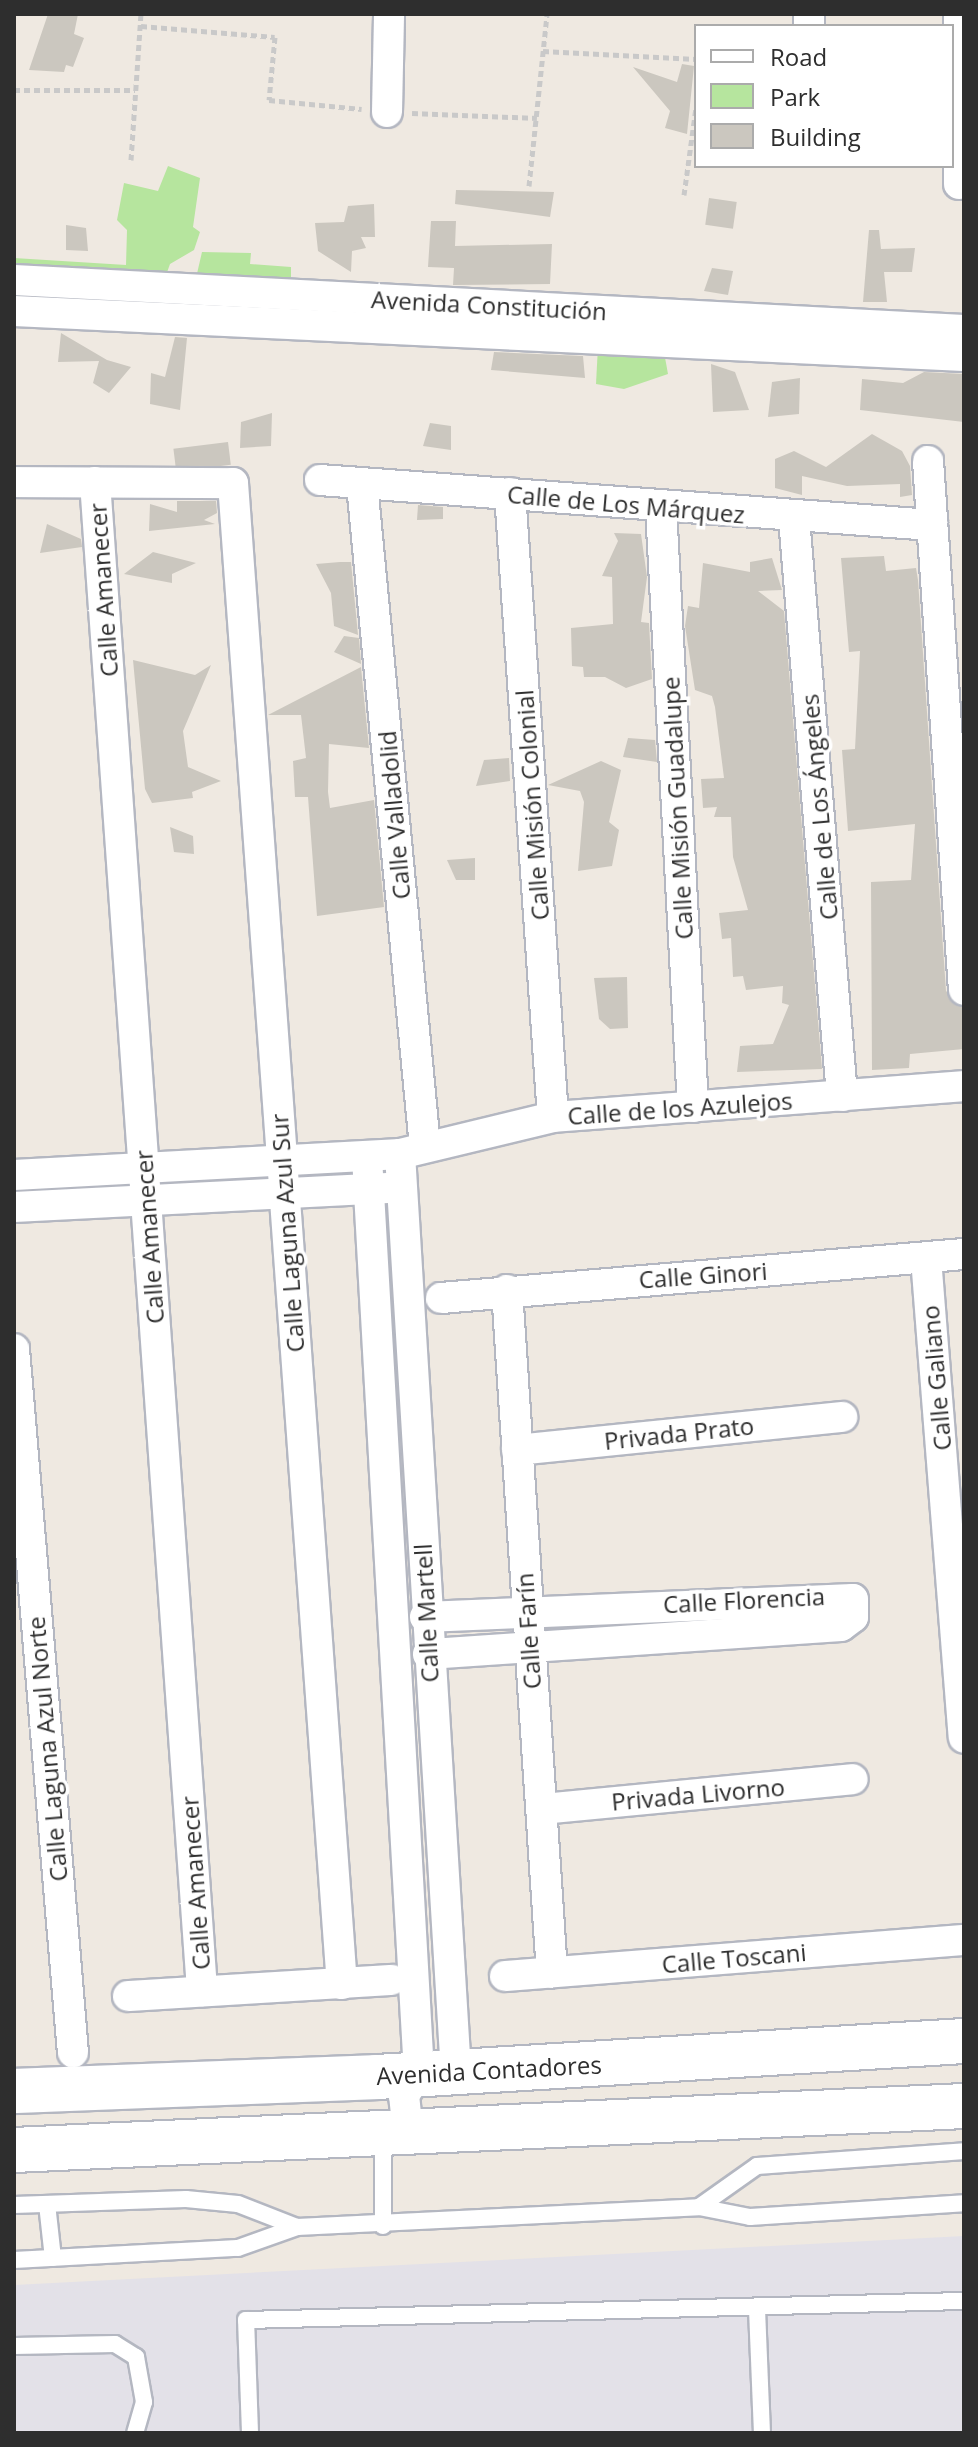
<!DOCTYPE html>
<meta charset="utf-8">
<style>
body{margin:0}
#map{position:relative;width:978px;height:2447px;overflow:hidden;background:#efe9e1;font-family:"Open Sans",sans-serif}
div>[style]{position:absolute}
.industrial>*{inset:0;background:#e3e1e8}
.green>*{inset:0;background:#b6e59e}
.building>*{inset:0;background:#cbc7bf;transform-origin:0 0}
.path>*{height:5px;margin-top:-2.5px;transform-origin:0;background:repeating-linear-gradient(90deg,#c9c9c9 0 6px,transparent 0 10px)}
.roads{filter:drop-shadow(2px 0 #b4b7c1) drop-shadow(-2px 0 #b4b7c1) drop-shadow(0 2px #b4b7c1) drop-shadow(0 -2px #b4b7c1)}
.lane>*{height:16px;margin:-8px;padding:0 8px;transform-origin:8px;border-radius:8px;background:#fff}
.street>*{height:30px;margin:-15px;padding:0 15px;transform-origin:15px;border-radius:15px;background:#fff}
.secondary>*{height:44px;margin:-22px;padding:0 22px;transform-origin:22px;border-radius:22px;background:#fff}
span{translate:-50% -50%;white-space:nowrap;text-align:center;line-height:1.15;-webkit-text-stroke:7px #fff;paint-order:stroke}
.street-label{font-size:24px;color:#2e2e2e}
.frame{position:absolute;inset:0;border:16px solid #2e2e2e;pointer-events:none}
.legend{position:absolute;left:694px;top:24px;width:260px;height:144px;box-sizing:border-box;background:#fff;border:2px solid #ababab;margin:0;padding:10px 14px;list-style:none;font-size:24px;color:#2e2e2e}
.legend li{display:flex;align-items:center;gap:16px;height:40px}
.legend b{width:40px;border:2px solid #ababab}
</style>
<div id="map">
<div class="industrial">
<i style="clip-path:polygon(964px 2236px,964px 2433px,14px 2433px,14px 2285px)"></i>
</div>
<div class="green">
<i style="clip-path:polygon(168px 166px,200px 178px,193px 227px,200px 232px,194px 250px,170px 264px,165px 278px,14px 267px,14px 258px,126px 265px,127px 230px,117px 220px,124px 183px,158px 191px)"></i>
<i style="clip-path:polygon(202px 252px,251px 253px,250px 264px,291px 267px,291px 282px,196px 278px)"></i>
<i style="clip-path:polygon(598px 346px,664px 352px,668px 374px,624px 389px,596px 384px)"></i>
</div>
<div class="building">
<i style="clip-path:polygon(48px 14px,78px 14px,74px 34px,84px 38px,73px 67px,66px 65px,64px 72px,29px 70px)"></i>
<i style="clip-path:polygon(682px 64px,694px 66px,687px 134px,665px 128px,670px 111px,633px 67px,677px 82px)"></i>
<i style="clip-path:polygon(456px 190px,554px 192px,550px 217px,455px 204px)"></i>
<i style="left:709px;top:198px;width:28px;height:27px;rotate:8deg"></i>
<i style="clip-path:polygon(374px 204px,375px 237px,361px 237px,366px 248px,352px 251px,351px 272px,318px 251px,315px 223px,344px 222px,348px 206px)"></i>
<i style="clip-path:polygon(431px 221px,456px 221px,455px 246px,552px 244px,550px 284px,453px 285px,454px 268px,428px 267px)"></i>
<i style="clip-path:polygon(66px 225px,86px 228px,88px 251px,66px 250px)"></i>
<i style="clip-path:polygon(869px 230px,879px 230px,881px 249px,915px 248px,912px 272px,884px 272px,887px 302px,863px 302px)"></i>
<i style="clip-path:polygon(712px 268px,733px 271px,728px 295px,704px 291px)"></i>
<i style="clip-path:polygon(61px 333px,107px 360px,131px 367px,109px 393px,93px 383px,99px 361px,58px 362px)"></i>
<i style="clip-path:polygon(175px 337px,187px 338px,180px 410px,150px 404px,151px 373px,165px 377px)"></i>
<i style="clip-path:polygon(494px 352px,583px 356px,585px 378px,491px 370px)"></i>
<i style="clip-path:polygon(711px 364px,735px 372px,749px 410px,713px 412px)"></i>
<i style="clip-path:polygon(924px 372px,964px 374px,964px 422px,860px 410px,862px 379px,903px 383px)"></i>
<i style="clip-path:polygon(800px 378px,799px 414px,768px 417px,772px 382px)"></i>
<i style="clip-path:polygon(272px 413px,271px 446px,240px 448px,241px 422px)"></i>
<i style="clip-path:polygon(430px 423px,451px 426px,451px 450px,423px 446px)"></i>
<i style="clip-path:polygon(872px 434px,902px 451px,910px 466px,912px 495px,900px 497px,900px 484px,847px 486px,802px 476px,802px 495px,775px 488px,775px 459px,794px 451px,826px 467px)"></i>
<i style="left:228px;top:442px;width:23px;height:55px;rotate:83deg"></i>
<i style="clip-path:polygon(177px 501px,216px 501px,217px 513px,204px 520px,215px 524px,149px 531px,150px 504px,177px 512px)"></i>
<i style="clip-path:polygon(418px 505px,443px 507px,443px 519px,417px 520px)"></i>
<i style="clip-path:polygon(47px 524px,81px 539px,82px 547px,40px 553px)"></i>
<i style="clip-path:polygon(614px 533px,641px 534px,647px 577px,641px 622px,649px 623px,652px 679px,626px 688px,605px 677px,584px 677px,583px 667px,572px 666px,571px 628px,613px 624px,612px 577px,602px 576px,618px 541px)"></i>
<i style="clip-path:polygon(153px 552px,196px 563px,172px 574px,172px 583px,124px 574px)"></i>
<i style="clip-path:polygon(884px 556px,886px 571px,916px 568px,918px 580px,946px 991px,964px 1008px,964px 1049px,910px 1054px,909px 1068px,872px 1070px,871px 882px,911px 880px,915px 824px,848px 831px,842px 750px,855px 749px,860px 651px,849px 652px,841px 558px)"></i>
<i style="clip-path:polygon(772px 558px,782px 590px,758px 591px,784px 611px,822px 1069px,737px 1072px,740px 1046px,773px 1044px,789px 1005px,782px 1003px,783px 986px,746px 990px,743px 976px,733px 977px,731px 938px,722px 939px,719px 913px,748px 910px,733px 857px,731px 817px,714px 817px,717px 807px,703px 808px,701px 779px,724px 778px,715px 707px,712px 696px,695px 690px,685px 626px,688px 606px,699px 608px,703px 563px,750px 572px,750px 562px)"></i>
<i style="clip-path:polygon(340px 562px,351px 562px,358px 635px,334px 626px,331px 593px,316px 564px)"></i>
<i style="clip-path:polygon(344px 636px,359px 638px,361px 664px,334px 652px)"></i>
<i style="clip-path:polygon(133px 660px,195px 675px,211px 665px,183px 731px,188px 767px,221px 781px,192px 792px,193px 798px,152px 803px,145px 789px)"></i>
<i style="clip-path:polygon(361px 667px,369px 748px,329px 744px,328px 792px,330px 808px,374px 800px,384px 907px,317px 916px,308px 797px,295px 797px,293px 761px,306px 758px,301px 715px,268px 715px)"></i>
<i style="clip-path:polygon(628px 738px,655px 740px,657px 762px,623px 757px)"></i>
<i style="clip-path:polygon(509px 758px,510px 781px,476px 786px,484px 760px)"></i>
<i style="clip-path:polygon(601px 761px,621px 770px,609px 822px,619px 830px,612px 866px,578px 871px,584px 802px,580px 791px,548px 785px)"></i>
<i style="clip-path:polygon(170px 827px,193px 836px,194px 854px,174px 852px)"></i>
<i style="clip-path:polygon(475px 858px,475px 880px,456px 880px,447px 860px)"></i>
<i style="clip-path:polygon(627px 977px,628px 1028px,610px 1029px,599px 1019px,594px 978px)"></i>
</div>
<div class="path">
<i style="left:141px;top:26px;width:134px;rotate:4.7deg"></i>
<i style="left:275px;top:37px;width:63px;rotate:95.4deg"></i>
<i style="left:269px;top:100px;width:93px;rotate:5.5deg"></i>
<i style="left:543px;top:51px;width:153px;rotate:3deg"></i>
<i style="left:14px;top:90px;width:121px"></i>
<i style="left:412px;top:113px;width:125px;rotate:2.3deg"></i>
<i style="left:131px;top:160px;width:146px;rotate:-86.1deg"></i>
<i style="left:529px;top:186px;width:173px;rotate:-84deg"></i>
<i style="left:684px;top:195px;width:89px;rotate:-82.2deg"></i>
</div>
<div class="roads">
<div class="lane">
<i style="left:47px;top:2204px;width:54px;rotate:83.7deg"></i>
<i style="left:14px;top:2205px;width:172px;rotate:-2deg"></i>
<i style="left:186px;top:2199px;width:52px;rotate:5.5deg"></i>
<i style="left:238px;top:2204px;width:63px;rotate:21.3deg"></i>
<i style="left:699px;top:2207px;width:71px;rotate:-35.3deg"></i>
<i style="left:757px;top:2166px;width:208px;rotate:-4.1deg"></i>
<i style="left:383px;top:2226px;width:91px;rotate:-90deg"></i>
<i style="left:14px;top:2260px;width:224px;rotate:-3.1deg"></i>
<i style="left:238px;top:2248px;width:63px;rotate:-19.6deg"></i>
<i style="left:297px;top:2227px;width:402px;rotate:-2.8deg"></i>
<i style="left:699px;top:2207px;width:52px;rotate:11.1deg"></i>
<i style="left:750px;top:2217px;width:214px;rotate:-3.7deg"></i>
<i style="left:757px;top:2309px;width:124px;rotate:87.7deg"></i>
<i style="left:14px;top:2346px;width:101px;rotate:-1.1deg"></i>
<i style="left:115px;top:2344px;width:25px;rotate:32deg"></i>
<i style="left:136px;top:2357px;width:46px;rotate:79.9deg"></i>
<i style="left:144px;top:2402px;width:32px;rotate:106deg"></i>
<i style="left:250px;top:2433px;width:113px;rotate:-92deg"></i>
<i style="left:246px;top:2320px;width:718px;rotate:-1.52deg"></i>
</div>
<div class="street">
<i style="left:809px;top:26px;width:12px;rotate:-90deg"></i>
<i style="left:387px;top:112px;width:98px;rotate:-88.8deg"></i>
<i style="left:959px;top:184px;width:170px;rotate:-90deg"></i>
<i style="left:14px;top:280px;width:951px;rotate:3.01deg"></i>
<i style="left:14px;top:311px;width:951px;rotate:2.71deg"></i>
<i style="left:928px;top:461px;width:530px;rotate:86.11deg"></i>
<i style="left:320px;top:480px;width:614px;rotate:4.21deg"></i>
<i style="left:14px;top:482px;width:219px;rotate:0.3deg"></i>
<i style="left:233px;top:483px;width:1505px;rotate:85.85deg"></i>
<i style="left:95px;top:482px;width:1513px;rotate:85.94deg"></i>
<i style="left:362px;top:484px;width:666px;rotate:84.57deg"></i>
<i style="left:510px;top:493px;width:625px;rotate:86.06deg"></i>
<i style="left:661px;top:508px;width:600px;rotate:86.94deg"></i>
<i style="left:794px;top:518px;width:580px;rotate:85.25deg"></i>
<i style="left:400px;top:1154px;width:919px;rotate:86.51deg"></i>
<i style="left:367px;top:1157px;width:918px;rotate:86.75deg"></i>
<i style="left:419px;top:2074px;width:26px;rotate:126deg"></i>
<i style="left:404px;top:2095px;width:37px;rotate:84deg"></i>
<i style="left:14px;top:1175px;width:387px;rotate:-3.1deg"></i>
<i style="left:400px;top:1154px;width:157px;rotate:-13.6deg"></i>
<i style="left:553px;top:1117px;width:412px;rotate:-4.3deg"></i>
<i style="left:14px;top:1207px;width:374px;rotate:-2.9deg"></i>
<i style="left:926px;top:1258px;width:481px;rotate:85.5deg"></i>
<i style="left:507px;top:1290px;width:684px;rotate:86.23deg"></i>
<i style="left:441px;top:1298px;width:525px;rotate:-4.81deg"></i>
<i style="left:14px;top:1349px;width:706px;rotate:85.21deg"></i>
<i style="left:517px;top:1450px;width:327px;rotate:-5.8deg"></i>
<i style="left:425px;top:1617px;width:428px;rotate:-2.4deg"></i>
<i style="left:853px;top:1599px;width:18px;rotate:90deg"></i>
<i style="left:853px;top:1617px;width:15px;rotate:143deg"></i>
<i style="left:841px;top:1626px;width:414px;rotate:176.1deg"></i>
<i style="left:543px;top:1809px;width:311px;rotate:-5.5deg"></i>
<i style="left:505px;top:1976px;width:460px;rotate:-4.5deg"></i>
<i style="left:128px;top:1996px;width:264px;rotate:-3.5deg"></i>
</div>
<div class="secondary">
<i style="left:14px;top:2091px;width:363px;rotate:-2.2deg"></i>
<i style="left:377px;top:2077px;width:588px;rotate:-3.51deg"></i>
<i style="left:14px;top:2150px;width:951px;rotate:-2.65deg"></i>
</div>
</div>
<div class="street-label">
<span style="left:489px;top:305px;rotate:3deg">Avenida Constitución</span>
<span style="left:626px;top:504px;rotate:5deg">Calle de Los Márquez</span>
<span style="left:103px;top:590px;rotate:-94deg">Calle Amanecer</span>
<span style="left:532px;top:805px;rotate:-94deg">Calle Misión Colonial</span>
<span style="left:819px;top:807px;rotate:-95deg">Calle de Los Ángeles</span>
<span style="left:677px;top:808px;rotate:-93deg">Calle Misión Guadalupe</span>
<span style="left:394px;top:815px;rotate:-95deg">Calle Valladolid</span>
<span style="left:680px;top:1108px;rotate:-4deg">Calle de los Azulejos</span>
<span style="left:287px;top:1233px;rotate:-94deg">Calle Laguna Azul Sur</span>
<span style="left:149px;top:1237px;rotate:-94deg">Calle Amanecer</span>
<span style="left:703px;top:1275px;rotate:-4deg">Calle Ginori</span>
<span style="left:936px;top:1378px;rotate:-95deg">Calle Galiano</span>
<span style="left:679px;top:1433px;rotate:-6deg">Privada Prato</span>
<span style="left:744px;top:1600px;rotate:-3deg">Calle Florencia</span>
<span style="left:426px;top:1613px;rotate:-93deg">Calle Martell</span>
<span style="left:528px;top:1631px;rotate:-94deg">Calle Farín</span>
<span style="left:47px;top:1749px;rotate:-95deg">Calle Laguna Azul Norte</span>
<span style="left:698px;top:1794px;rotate:-5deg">Privada Livorno</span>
<span style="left:195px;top:1883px;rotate:-94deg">Calle Amanecer</span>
<span style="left:734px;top:1958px;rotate:-5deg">Calle Toscani</span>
<span style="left:489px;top:2070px;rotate:-3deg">Avenida Contadores</span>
</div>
<div class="frame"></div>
<ul class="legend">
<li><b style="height:10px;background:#fff"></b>Road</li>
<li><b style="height:22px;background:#b6e59e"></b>Park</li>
<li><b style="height:22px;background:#cbc7bf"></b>Building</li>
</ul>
</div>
